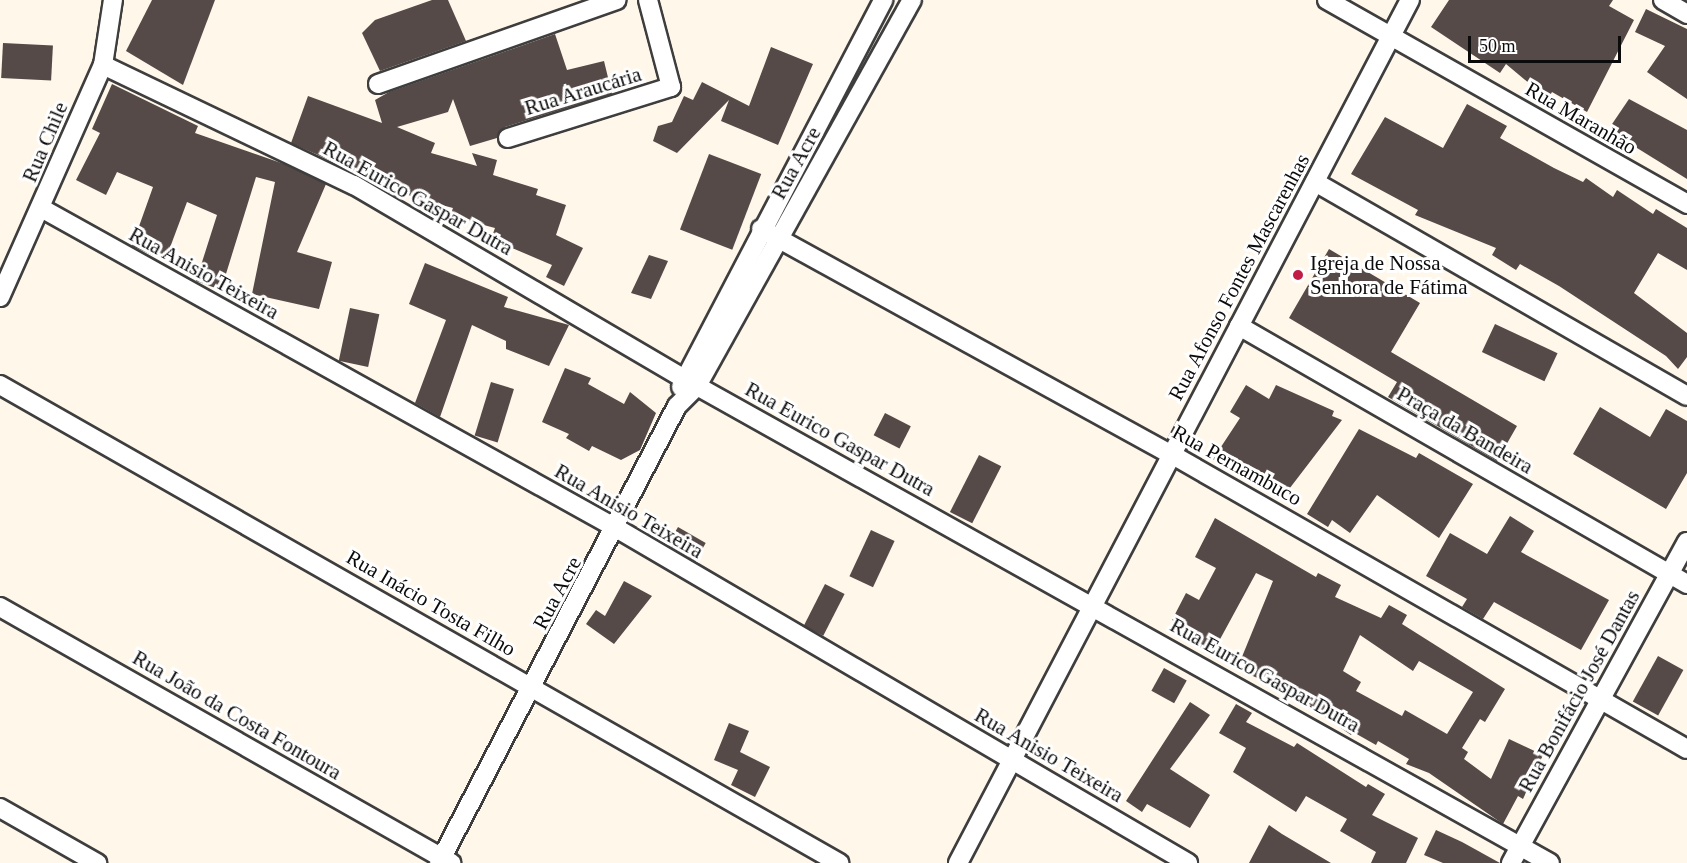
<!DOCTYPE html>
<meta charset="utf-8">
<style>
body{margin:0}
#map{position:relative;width:1687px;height:863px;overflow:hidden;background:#fff7ea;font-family:Georgia,serif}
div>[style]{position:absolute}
.building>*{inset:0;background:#554a47;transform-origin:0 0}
.roads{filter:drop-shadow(2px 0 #3e3e3e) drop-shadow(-2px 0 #3e3e3e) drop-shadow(0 2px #3e3e3e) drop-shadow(0 -2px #3e3e3e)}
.street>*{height:18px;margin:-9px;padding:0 9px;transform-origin:9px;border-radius:9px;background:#fff}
.dots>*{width:16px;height:16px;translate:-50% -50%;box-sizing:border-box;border:3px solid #fff;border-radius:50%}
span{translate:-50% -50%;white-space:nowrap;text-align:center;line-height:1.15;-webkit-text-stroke:6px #fff;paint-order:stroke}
.street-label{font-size:21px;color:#0b0b0b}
.poi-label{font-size:21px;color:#0b0b0b}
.left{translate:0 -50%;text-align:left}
.scale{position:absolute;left:1468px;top:36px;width:153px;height:27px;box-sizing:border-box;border:3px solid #0b0b0b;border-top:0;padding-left:8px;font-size:18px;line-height:21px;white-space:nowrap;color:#0b0b0b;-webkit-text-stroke:4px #fff;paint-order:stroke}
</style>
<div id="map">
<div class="building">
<i style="clip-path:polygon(152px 0,215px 0,183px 85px,126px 51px)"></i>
<i style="clip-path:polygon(432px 0,448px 0,466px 41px,380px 71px,362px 33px,375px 20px)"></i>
<i style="clip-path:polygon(1449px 0,1613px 0,1609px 6px,1634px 20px,1587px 112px,1552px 92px,1548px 99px,1506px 64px,1500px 73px,1431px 27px)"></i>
<i style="clip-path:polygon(1646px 9px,1687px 29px,1687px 99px,1647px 72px,1665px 46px,1635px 32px)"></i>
<i style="clip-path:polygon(555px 34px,567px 70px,604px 61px,612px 94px,505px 127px,497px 138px,470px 146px,453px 99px,448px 112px,397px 127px,435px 143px,431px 153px,477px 166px,472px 153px,497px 160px,493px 175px,538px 189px,536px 195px,566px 205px,556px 235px,583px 248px,564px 286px,546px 277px,552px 265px,491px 239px,495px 228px,450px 216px,453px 208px,415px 198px,291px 143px,308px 96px,382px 123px,375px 100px,389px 92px)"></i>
<i style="left:3px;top:43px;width:50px;height:35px;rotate:3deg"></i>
<i style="clip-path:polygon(771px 47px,813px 64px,778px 145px,721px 121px,729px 100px,677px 153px,653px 141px,658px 126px,672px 122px,684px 96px,693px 100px,702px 82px,749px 106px)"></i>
<i style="clip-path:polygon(112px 84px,198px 126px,195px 133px,284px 164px,326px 184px,297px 252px,332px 262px,319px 309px,252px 294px,275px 182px,256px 177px,221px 290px,196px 281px,217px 215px,187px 202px,165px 261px,132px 246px,153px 187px,117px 172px,106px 195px,76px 180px,100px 133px,92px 129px)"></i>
<i style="clip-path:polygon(1629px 99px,1687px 130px,1687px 179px,1608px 130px)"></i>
<i style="clip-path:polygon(1467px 104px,1507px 126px,1500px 138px,1554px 168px,1583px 182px,1586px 178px,1613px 197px,1617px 190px,1653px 214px,1656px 209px,1687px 228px,1687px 270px,1658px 253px,1634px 293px,1687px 333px,1687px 357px,1678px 369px,1666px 356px,1559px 286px,1520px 264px,1516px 270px,1492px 255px,1496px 248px,1415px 215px,1418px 210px,1351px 174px,1385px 117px,1443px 148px)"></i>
<i style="left:709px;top:154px;width:56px;height:81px;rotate:21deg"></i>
<i style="clip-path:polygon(1329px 249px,1420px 303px,1391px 352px,1517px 426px,1497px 461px,1388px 397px,1397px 382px,1289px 318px)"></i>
<i style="clip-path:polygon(649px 255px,668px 261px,651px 299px,631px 293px)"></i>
<i style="clip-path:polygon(425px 263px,508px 297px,504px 307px,569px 325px,549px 366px,506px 349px,506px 341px,472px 325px,440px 417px,415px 403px,446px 320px,409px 304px)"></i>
<i style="left:350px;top:308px;width:30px;height:54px;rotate:12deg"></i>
<i style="left:1495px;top:324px;width:69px;height:31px;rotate:25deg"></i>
<i style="clip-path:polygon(565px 368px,591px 378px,588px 384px,624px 404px,630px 392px,656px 413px,640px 450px,621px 460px,592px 446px,589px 451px,566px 438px,569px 434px,542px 422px)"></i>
<i style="left:491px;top:382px;width:24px;height:56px;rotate:17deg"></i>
<i style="clip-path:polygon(1246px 385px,1269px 399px,1276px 385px,1334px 411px,1332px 416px,1342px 420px,1283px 497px,1229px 463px,1226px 468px,1213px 459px,1240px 418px,1230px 412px)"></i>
<i style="clip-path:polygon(1600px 407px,1650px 437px,1666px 409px,1687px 421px,1687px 473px,1666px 509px,1573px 454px)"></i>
<i style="left:885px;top:413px;width:29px;height:25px;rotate:27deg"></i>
<i style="clip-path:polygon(1359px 429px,1416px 458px,1419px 453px,1473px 484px,1439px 538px,1377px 495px,1350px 533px,1332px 520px,1328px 527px,1307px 514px)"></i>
<i style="left:979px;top:455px;width:25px;height:64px;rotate:27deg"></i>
<i style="clip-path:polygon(1510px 516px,1534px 531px,1521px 552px,1609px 600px,1581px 650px,1494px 602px,1483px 619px,1462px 607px,1467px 599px,1426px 576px,1450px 533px,1487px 554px)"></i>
<i style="clip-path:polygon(evenodd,1215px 518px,1316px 577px,1318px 573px,1341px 585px,1335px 597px,1381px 618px,1389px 605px,1407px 615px,1402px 624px,1505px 689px,1485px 722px,1480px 719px,1462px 748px,1468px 752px,1464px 759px,1491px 779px,1509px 739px,1543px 755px,1523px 799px,1518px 796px,1503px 824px,1429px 773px,1406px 764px,1409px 759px,1378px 741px,1376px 745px,1353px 732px,1351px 735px,1287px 691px,1237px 669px,1273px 581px,1256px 573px,1212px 654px,1194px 644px,1198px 635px,1172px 620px,1186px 593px,1199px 600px,1216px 568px,1195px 557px,1215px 518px,1360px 635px,1413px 671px,1419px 661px,1473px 692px,1447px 734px,1405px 710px,1402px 716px,1356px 691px,1361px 682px,1343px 671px,1360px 635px)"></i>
<i style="left:678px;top:527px;width:32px;height:21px;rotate:30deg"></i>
<i style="left:871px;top:530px;width:26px;height:51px;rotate:25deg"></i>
<i style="clip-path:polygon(624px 581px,652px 596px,614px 644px,586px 624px,596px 610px,605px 616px)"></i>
<i style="left:825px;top:584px;width:22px;height:47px;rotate:27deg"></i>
<i style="left:1658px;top:656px;width:29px;height:52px;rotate:29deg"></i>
<i style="left:1164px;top:668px;width:26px;height:26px;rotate:29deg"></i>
<i style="clip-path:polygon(1190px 702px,1210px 715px,1170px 769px,1210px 795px,1190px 828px,1147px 804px,1142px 812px,1126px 801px)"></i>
<i style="clip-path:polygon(1236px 704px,1252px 713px,1246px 722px,1294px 747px,1297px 743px,1366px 787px,1368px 784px,1385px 794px,1372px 815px,1418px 838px,1406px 863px,1371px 863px,1376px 852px,1340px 831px,1347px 819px,1306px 796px,1296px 812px,1233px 772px,1246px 748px,1219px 733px)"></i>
<i style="clip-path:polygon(729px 723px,749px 731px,740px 752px,770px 767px,755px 797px,731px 785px,738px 770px,714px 760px)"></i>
<i style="clip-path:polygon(1269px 825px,1282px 834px,1331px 863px,1249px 863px)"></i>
<i style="clip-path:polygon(1436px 830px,1462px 842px,1500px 863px,1443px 863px,1424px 855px)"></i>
</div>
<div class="roads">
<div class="street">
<i style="left:1327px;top:0;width:414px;rotate:29.5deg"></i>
<i style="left:1663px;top:0;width:28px;rotate:30deg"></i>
<i style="left:103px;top:65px;width:278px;rotate:25.6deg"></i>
<i style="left:354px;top:185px;width:398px;rotate:30.4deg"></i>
<i style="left:697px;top:386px;width:977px;rotate:29.21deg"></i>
<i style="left:378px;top:84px;width:253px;rotate:-19.4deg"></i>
<i style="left:508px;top:138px;width:171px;rotate:-17.4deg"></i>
<i style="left:671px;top:87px;width:90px;rotate:-104.8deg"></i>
<i style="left:1315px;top:182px;width:429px;rotate:29.9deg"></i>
<i style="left:41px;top:208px;width:658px;rotate:29.1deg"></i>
<i style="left:616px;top:528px;width:663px;rotate:30.36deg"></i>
<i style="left:761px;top:229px;width:468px;rotate:28.8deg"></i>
<i style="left:1171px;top:454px;width:594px;rotate:29.76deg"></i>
<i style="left:0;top:297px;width:254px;rotate:-66.1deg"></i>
<i style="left:103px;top:65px;width:66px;rotate:-81.3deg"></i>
<i style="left:1239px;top:326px;width:517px;rotate:29.94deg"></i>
<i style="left:0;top:385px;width:966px;rotate:29.67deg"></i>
<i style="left:681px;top:387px;width:437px;rotate:-62.4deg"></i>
<i style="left:0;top:607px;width:519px;rotate:29.58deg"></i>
<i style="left:0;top:808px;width:112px;rotate:29.6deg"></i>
<i style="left:439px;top:863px;width:515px;rotate:-62.49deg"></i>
<i style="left:677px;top:406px;width:28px;rotate:-45deg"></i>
<i style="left:697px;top:386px;width:442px;rotate:-60.9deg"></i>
<i style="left:958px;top:863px;width:974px;rotate:-62.36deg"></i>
<i style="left:1511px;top:863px;width:366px;rotate:-61.3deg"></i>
</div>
</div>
<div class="dots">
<i style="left:1298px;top:275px;background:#c11d45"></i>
</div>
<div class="street-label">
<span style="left:583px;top:91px;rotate:-17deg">Rua Araucária</span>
<span style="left:1581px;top:118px;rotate:30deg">Rua Maranhão</span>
<span style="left:45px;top:142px;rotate:-67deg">Rua Chile</span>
<span style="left:796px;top:163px;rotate:-61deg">Rua Acre</span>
<span style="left:418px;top:198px;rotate:29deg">Rua Eurico Gaspar Dutra</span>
<span style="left:204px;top:273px;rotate:29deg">Rua Anisio Teixeira</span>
<span style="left:1239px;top:277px;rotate:-62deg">Rua Afonso Fontes Mascarenhas</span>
<span style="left:1465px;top:430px;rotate:30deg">Praça da Bandeira</span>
<span style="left:840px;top:439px;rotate:29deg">Rua Eurico Gaspar Dutra</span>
<span style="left:1237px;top:465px;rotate:29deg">Rua Pernambuco</span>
<span style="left:629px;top:511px;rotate:30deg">Rua Anisio Teixeira</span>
<span style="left:557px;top:593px;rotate:-62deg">Rua Acre</span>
<span style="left:431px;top:603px;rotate:30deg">Rua Inácio Tosta Filho</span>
<span style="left:1265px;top:675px;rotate:29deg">Rua Eurico Gaspar Dutra</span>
<span style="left:1579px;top:691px;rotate:-61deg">Rua Bonifácio José Dantas</span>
<span style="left:237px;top:715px;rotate:30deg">Rua João da Costa Fontoura</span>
<span style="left:1049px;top:755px;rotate:30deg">Rua Anisio Teixeira</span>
</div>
<div class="poi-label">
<span class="left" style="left:1310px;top:275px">Igreja de Nossa<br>Senhora de Fátima</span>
</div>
<div class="scale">50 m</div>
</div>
